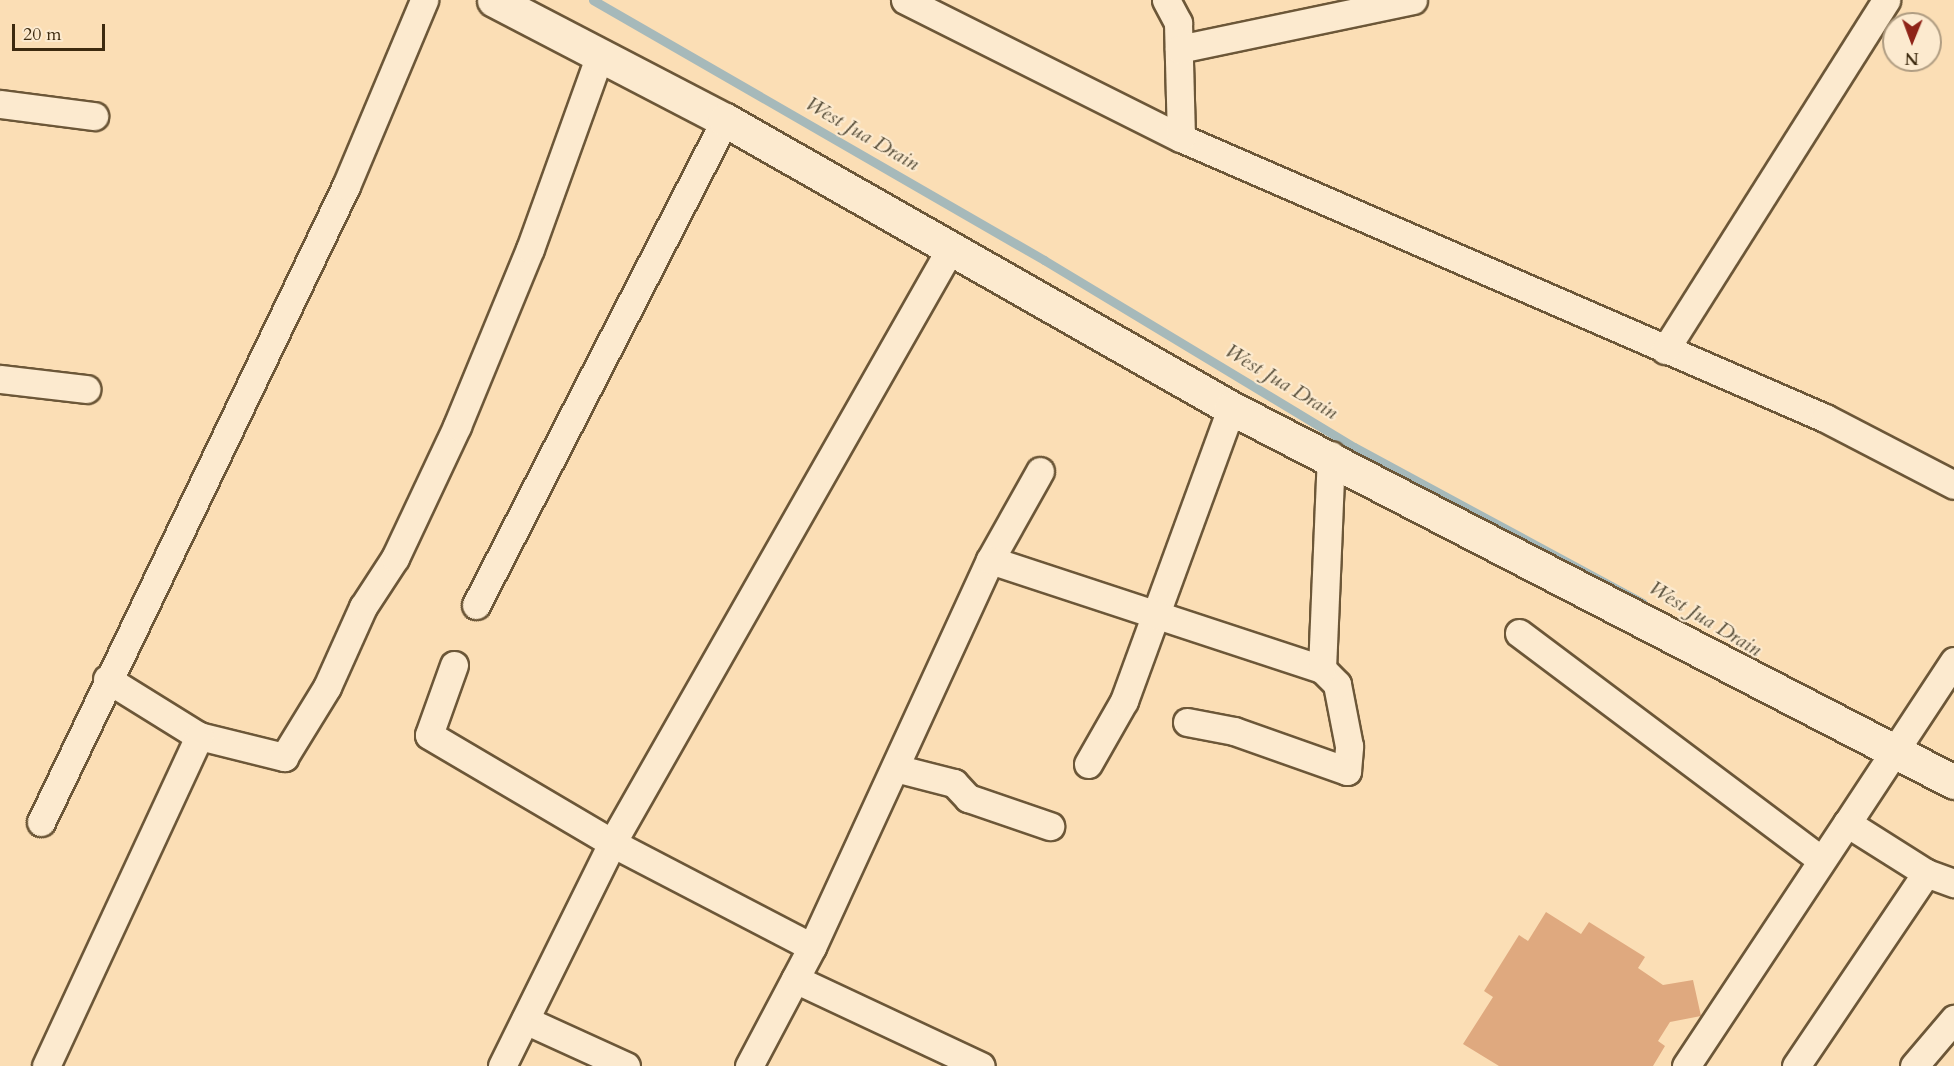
<!DOCTYPE html>
<style>
body{margin:0}
#map{position:relative;width:1954px;height:1066px;overflow:hidden;background:#fbdeb5;font-family:Cardo,serif}
div>[style]{position:absolute}
.stream>*{height:9px;margin:-4.5px;padding:0 4.5px;transform-origin:4.5px;border-radius:4.5px;background:#a6b9ba}
.building>*{inset:0;background:#dfa97f}
.roads{filter:drop-shadow(2px 0 #6c5738) drop-shadow(-2px 0 #6c5738) drop-shadow(0 2px #6c5738) drop-shadow(0 -2px #6c5738)}
.minor>*{height:27px;margin:-13.5px;padding:0 13.5px;transform-origin:13.5px;border-radius:13.5px;background:#fceacf}
.secondary>*{height:33px;margin:-16.5px;padding:0 16.5px;transform-origin:16.5px;border-radius:16.5px;background:#fceacf}
span{translate:-50% -50%;white-space:nowrap;text-align:center;line-height:1.15;-webkit-text-stroke:4.5px #fceacf;paint-order:stroke}
.water-label{font-size:21px;color:#574e3a;font-style:italic}
.north{position:absolute;left:1882px;top:12px;width:60px;height:60px;box-sizing:border-box;background:#fceacf;border:2px solid #b09d82;border-radius:50%;rotate:181deg;font-size:16px;font-weight:700;line-height:24px;text-align:center;color:#3d2a0f}
.north::after{content:'';display:block;margin:auto;width:21px;height:27px;background:#8f2418;clip-path:polygon(50% 0,100% 100%,50% 72%,0 100%)}
.scale{position:absolute;left:12px;top:24px;width:93px;height:27px;box-sizing:border-box;border:3px solid #3d2a0f;border-top:0;padding-left:8px;font-size:18px;line-height:21px;white-space:nowrap;color:#3d2a0f;-webkit-text-stroke:4px #fceacf;paint-order:stroke}
</style>
<div id="map">
<div class="stream">
<i style="left:593px;top:0;width:521px;rotate:29.96deg"></i>
<i style="left:1044px;top:260px;width:362px;rotate:31.1deg"></i>
<i style="left:1354px;top:447px;width:328px;rotate:28.4deg"></i>
</div>
<div class="building">
<i style="clip-path:polygon(1546px 912px,1581px 934px,1589px 922px,1645px 957px,1638px 968px,1663px 985px,1693px 980px,1701px 1016px,1670px 1022px,1658px 1041px,1665px 1046px,1653px 1066px,1499px 1066px,1463px 1044px,1493px 997px,1484px 991px,1519px 935px,1528px 941px)"></i>
</div>
<div class="roads">
<div class="minor">
<i style="left:905px;top:0;width:309px;rotate:26.6deg"></i>
<i style="left:1181px;top:138px;width:702px;rotate:23.5deg"></i>
<i style="left:1825px;top:418px;width:145px;rotate:27.4deg"></i>
<i style="left:1166px;top:0;width:26px;rotate:62deg"></i>
<i style="left:1178px;top:23px;width:115px;rotate:88.5deg"></i>
<i style="left:1179px;top:49px;width:239px;rotate:-11.8deg"></i>
<i style="left:0;top:104px;width:95px;rotate:7.3deg"></i>
<i style="left:1665px;top:350px;width:414px;rotate:-57.7deg"></i>
<i style="left:0;top:379px;width:87px;rotate:6.6deg"></i>
<i style="left:990px;top:560px;width:102px;rotate:-60.7deg"></i>
<i style="left:476px;top:605px;width:545px;rotate:-62.82deg"></i>
<i style="left:1519px;top:633px;width:376px;rotate:36.9deg"></i>
<i style="left:1954px;top:661px;width:194px;rotate:123.4deg"></i>
<i style="left:1847px;top:823px;width:93px;rotate:32.3deg"></i>
<i style="left:1926px;top:873px;width:30px;rotate:20deg"></i>
<i style="left:454px;top:665px;width:74px;rotate:109.7deg"></i>
<i style="left:429px;top:735px;width:212px;rotate:30.5deg"></i>
<i style="left:612px;top:843px;width:225px;rotate:27.5deg"></i>
<i style="left:107px;top:679px;width:108px;rotate:31.8deg"></i>
<i style="left:199px;top:736px;width:88px;rotate:13.9deg"></i>
<i style="left:284px;top:757px;width:82px;rotate:-58.4deg"></i>
<i style="left:327px;top:687px;width:88px;rotate:-65.8deg"></i>
<i style="left:363px;top:607px;width:59px;rotate:-56.9deg"></i>
<i style="left:395px;top:558px;width:146px;rotate:-64.8deg"></i>
<i style="left:457px;top:426px;width:191px;rotate:-67.6deg"></i>
<i style="left:530px;top:249px;width:206px;rotate:-70.2deg"></i>
<i style="left:1187px;top:722px;width:48px;rotate:10.8deg"></i>
<i style="left:1234px;top:731px;width:120px;rotate:19.5deg"></i>
<i style="left:1347px;top:771px;width:25px;rotate:-85deg"></i>
<i style="left:1349px;top:746px;width:63px;rotate:-101deg"></i>
<i style="left:1337px;top:684px;width:21px;rotate:-135deg"></i>
<i style="left:1088px;top:764px;width:73px;rotate:-60.3deg"></i>
<i style="left:1124px;top:701px;width:312px;rotate:-69.9deg"></i>
<i style="left:895px;top:768px;width:61px;rotate:14.3deg"></i>
<i style="left:954px;top:783px;width:21px;rotate:47deg"></i>
<i style="left:968px;top:798px;width:87px;rotate:18.9deg"></i>
<i style="left:41px;top:822px;width:705px;rotate:-64.38deg"></i>
<i style="left:346px;top:186px;width:202px;rotate:-67.2deg"></i>
<i style="left:795px;top:979px;width:205px;rotate:25.1deg"></i>
<i style="left:525px;top:1020px;width:111px;rotate:24.5deg"></i>
<i style="left:46px;top:1066px;width:364px;rotate:-65.1deg"></i>
<i style="left:502px;top:1066px;width:249px;rotate:-63.7deg"></i>
<i style="left:612px;top:843px;width:687px;rotate:-60.34deg"></i>
<i style="left:749px;top:1066px;width:135px;rotate:-62.1deg"></i>
<i style="left:812px;top:947px;width:426px;rotate:-65.3deg"></i>
<i style="left:990px;top:560px;width:349px;rotate:18.2deg"></i>
<i style="left:1322px;top:669px;width:214px;rotate:-87.6deg"></i>
<i style="left:1686px;top:1066px;width:291px;rotate:-56.5deg"></i>
<i style="left:1796px;top:1066px;width:233px;rotate:-56deg"></i>
<i style="left:1914px;top:1066px;width:62px;rotate:-49.6deg"></i>
</div>
<div class="secondary">
<i style="left:494px;top:0;width:260px;rotate:27.5deg"></i>
<i style="left:725px;top:120px;width:582px;rotate:29.65deg"></i>
<i style="left:1231px;top:408px;width:814px;rotate:27.35deg"></i>
</div>
</div>
<div class="water-label">
<span style="left:862px;top:134px;rotate:30deg">West Jua Drain</span>
<span style="left:1281px;top:382px;rotate:31deg">West Jua Drain</span>
<span style="left:1705px;top:619px;rotate:31deg">West Jua Drain</span>
</div>
<div class="north">N</div>
<div class="scale">20 m</div>
</div>
